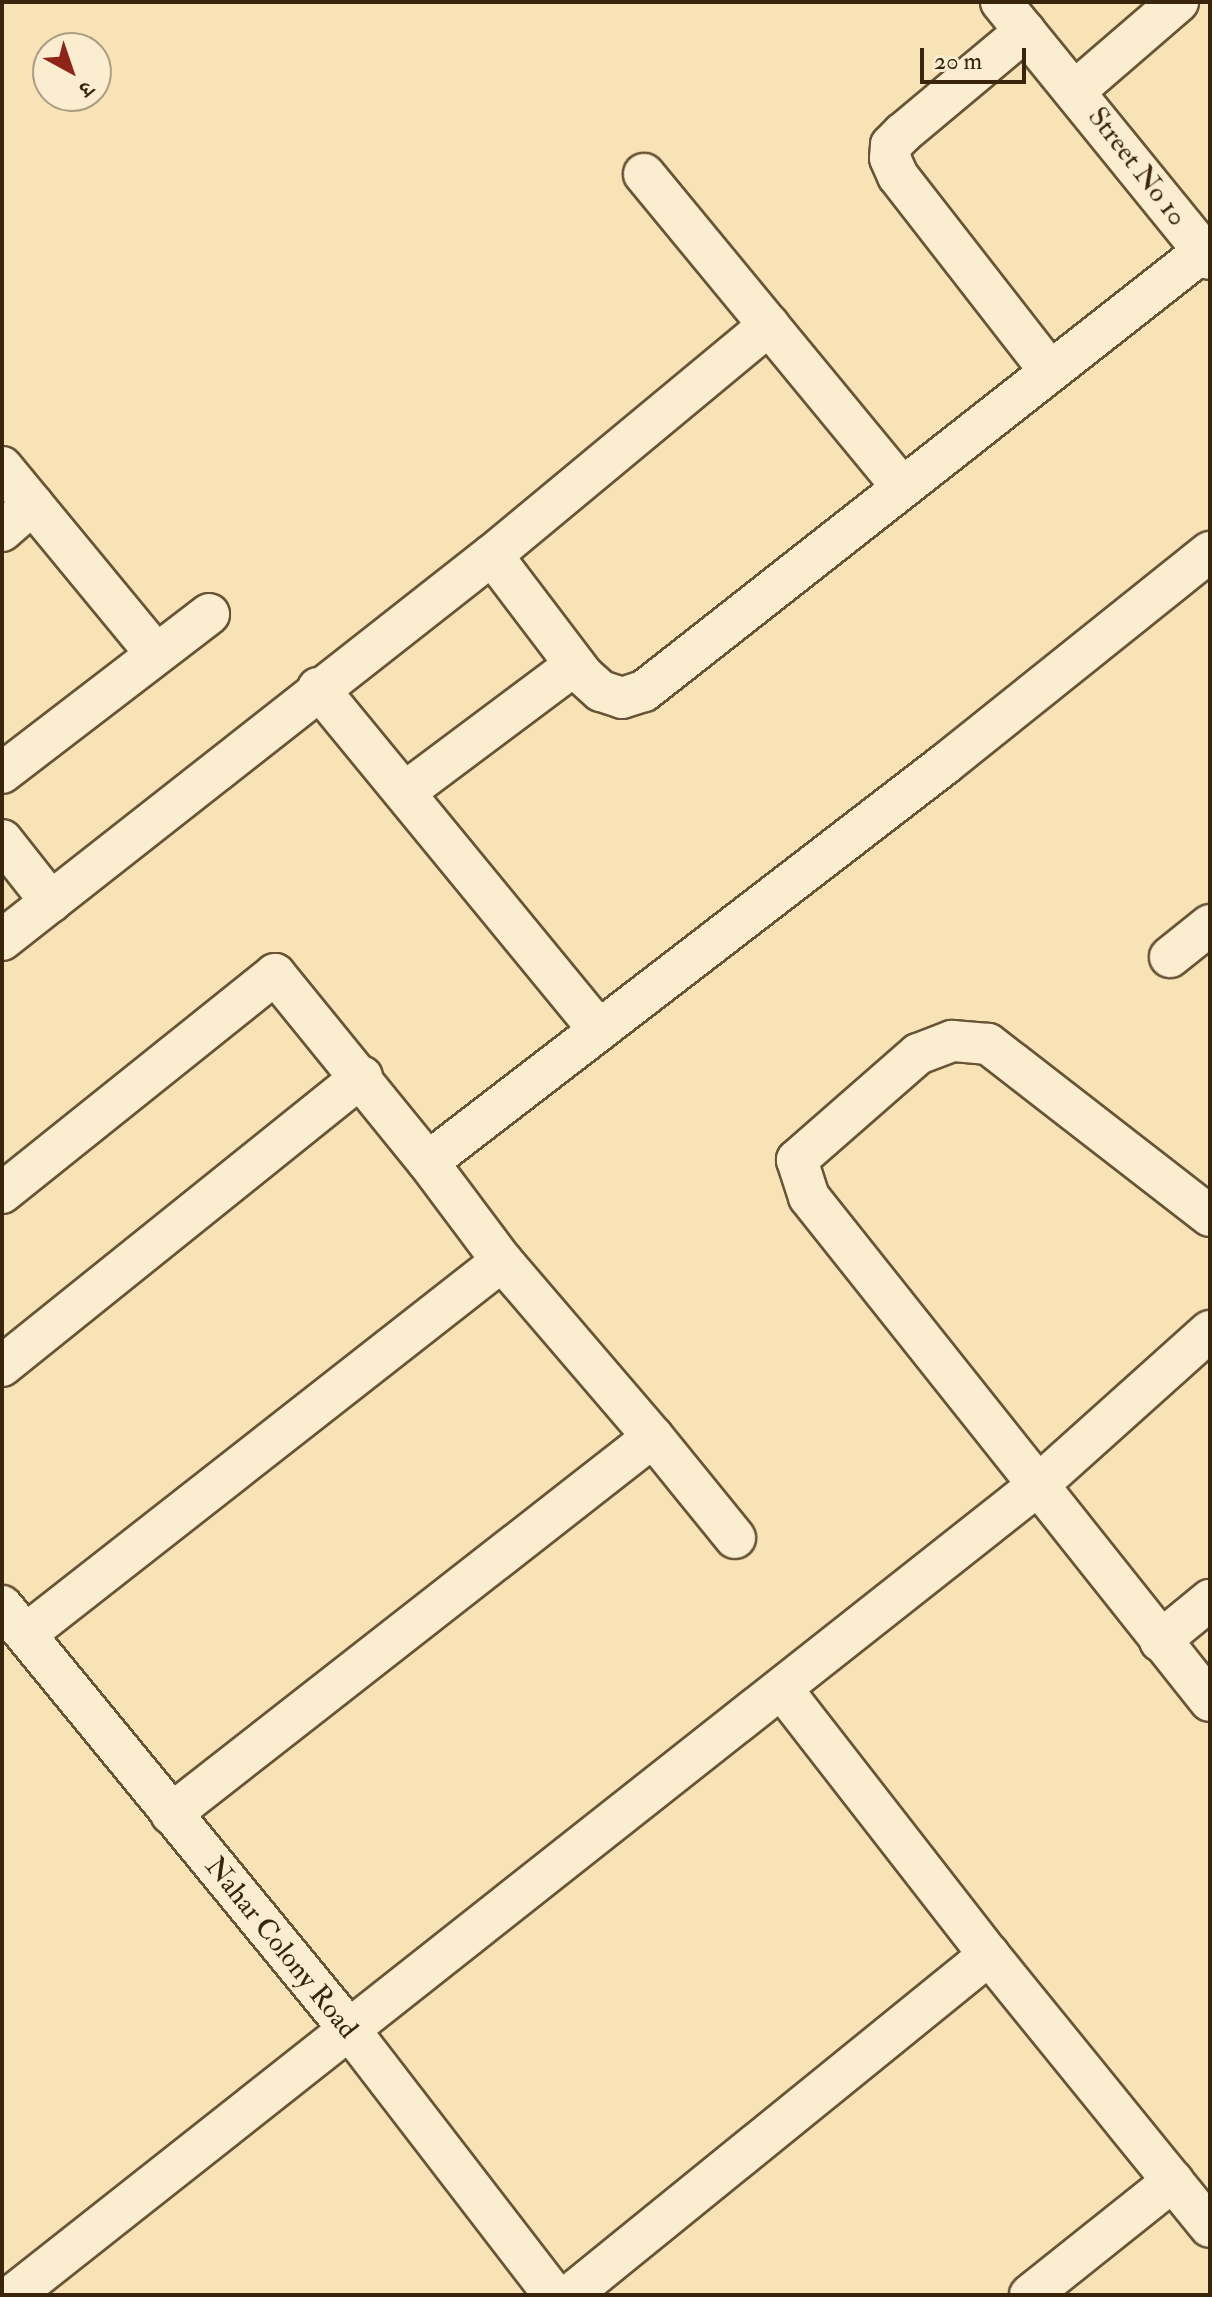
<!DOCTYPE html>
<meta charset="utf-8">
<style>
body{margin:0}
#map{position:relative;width:1212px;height:2297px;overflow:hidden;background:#f8e3b6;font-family:"IM FELL Double Pica","Noto Serif Devanagari",serif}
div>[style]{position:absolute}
.roads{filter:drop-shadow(2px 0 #695436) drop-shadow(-2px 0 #695436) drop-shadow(0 2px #695436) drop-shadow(0 -2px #695436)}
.minor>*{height:40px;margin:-20px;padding:0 20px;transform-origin:20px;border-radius:20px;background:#faedd0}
span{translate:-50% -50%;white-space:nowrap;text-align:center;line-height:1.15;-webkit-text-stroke:6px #faedd0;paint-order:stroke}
.street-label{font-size:28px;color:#39240c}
.frame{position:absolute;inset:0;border:4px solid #39240c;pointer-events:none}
.north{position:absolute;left:32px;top:32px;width:80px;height:80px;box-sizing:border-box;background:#faedd0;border:2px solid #ad9d82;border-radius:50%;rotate:140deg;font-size:22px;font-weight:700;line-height:32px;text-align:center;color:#39240c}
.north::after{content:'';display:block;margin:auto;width:28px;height:36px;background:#8f2418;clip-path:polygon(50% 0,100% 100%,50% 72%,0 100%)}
.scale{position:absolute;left:920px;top:48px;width:106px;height:36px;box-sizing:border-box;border:4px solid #39240c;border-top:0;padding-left:10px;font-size:24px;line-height:28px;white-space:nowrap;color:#39240c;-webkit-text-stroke:6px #faedd0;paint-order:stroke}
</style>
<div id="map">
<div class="roads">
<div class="minor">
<i style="left:1001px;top:2px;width:331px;rotate:50.9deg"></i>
<i style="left:1025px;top:31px;width:159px;rotate:140.1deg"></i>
<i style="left:903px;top:133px;width:17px;rotate:135deg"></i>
<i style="left:891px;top:145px;width:13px;rotate:94deg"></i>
<i style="left:890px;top:158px;width:20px;rotate:66deg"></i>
<i style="left:898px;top:176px;width:246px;rotate:52.1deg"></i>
<i style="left:1076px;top:90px;width:135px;rotate:-40.8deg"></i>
<i style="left:644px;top:174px;width:403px;rotate:50.5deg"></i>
<i style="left:2px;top:467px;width:242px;rotate:50.5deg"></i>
<i style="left:2px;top:531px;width:41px;rotate:-41.1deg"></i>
<i style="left:492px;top:555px;width:151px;rotate:52.8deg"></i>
<i style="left:583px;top:675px;width:24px;rotate:42deg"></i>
<i style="left:601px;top:691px;width:22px;rotate:18deg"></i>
<i style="left:622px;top:698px;width:23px;rotate:-18deg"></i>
<i style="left:644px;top:691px;width:712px;rotate:-38.16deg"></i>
<i style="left:318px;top:688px;width:443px;rotate:50.6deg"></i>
<i style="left:2px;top:773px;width:261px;rotate:-37.5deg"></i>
<i style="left:405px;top:792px;width:212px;rotate:-36.8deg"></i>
<i style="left:2px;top:840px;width:79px;rotate:51.7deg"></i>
<i style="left:2px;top:940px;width:623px;rotate:-38.16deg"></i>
<i style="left:492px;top:555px;width:360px;rotate:-39.7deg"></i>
<i style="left:1170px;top:957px;width:51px;rotate:-38.7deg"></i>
<i style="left:2px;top:1193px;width:350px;rotate:-38.7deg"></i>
<i style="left:275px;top:974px;width:242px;rotate:50.9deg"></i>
<i style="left:428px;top:1162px;width:652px;rotate:-37.59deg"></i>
<i style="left:945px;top:764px;width:339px;rotate:-38.7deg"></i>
<i style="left:1210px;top:1216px;width:281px;rotate:-142.2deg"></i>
<i style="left:988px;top:1044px;width:36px;rotate:-175deg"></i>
<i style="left:952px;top:1041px;width:36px;rotate:159deg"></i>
<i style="left:918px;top:1054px;width:161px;rotate:138.8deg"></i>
<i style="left:797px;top:1160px;width:39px;rotate:72deg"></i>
<i style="left:809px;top:1197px;width:644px;rotate:51.49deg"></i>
<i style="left:2px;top:1366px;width:462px;rotate:-38.8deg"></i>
<i style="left:653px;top:1437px;width:130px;rotate:50.9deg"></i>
<i style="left:2px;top:1606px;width:547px;rotate:50.64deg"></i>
<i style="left:349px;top:2029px;width:336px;rotate:52.4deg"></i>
<i style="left:26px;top:1634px;width:605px;rotate:-38.08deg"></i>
<i style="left:1160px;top:1641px;width:65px;rotate:-39.4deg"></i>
<i style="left:171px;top:1814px;width:612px;rotate:-38.03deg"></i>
<i style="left:653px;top:1437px;width:232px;rotate:-130.6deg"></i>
<i style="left:502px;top:1261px;width:124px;rotate:-126.8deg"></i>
<i style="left:989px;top:1955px;width:350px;rotate:50.9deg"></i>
<i style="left:13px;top:2295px;width:1305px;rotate:-38.31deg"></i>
<i style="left:1037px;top:1486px;width:232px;rotate:-41.9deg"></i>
<i style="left:570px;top:2295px;width:540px;rotate:-39.06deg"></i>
<i style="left:989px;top:1955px;width:336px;rotate:-127.9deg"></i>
<i style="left:1030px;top:2295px;width:183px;rotate:-38.6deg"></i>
</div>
</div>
<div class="street-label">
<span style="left:1137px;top:167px;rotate:52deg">Street No 10</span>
<span style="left:281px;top:1948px;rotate:51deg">Nahar Colony Road</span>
</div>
<div class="frame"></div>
<div class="north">उ</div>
<div class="scale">20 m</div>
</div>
